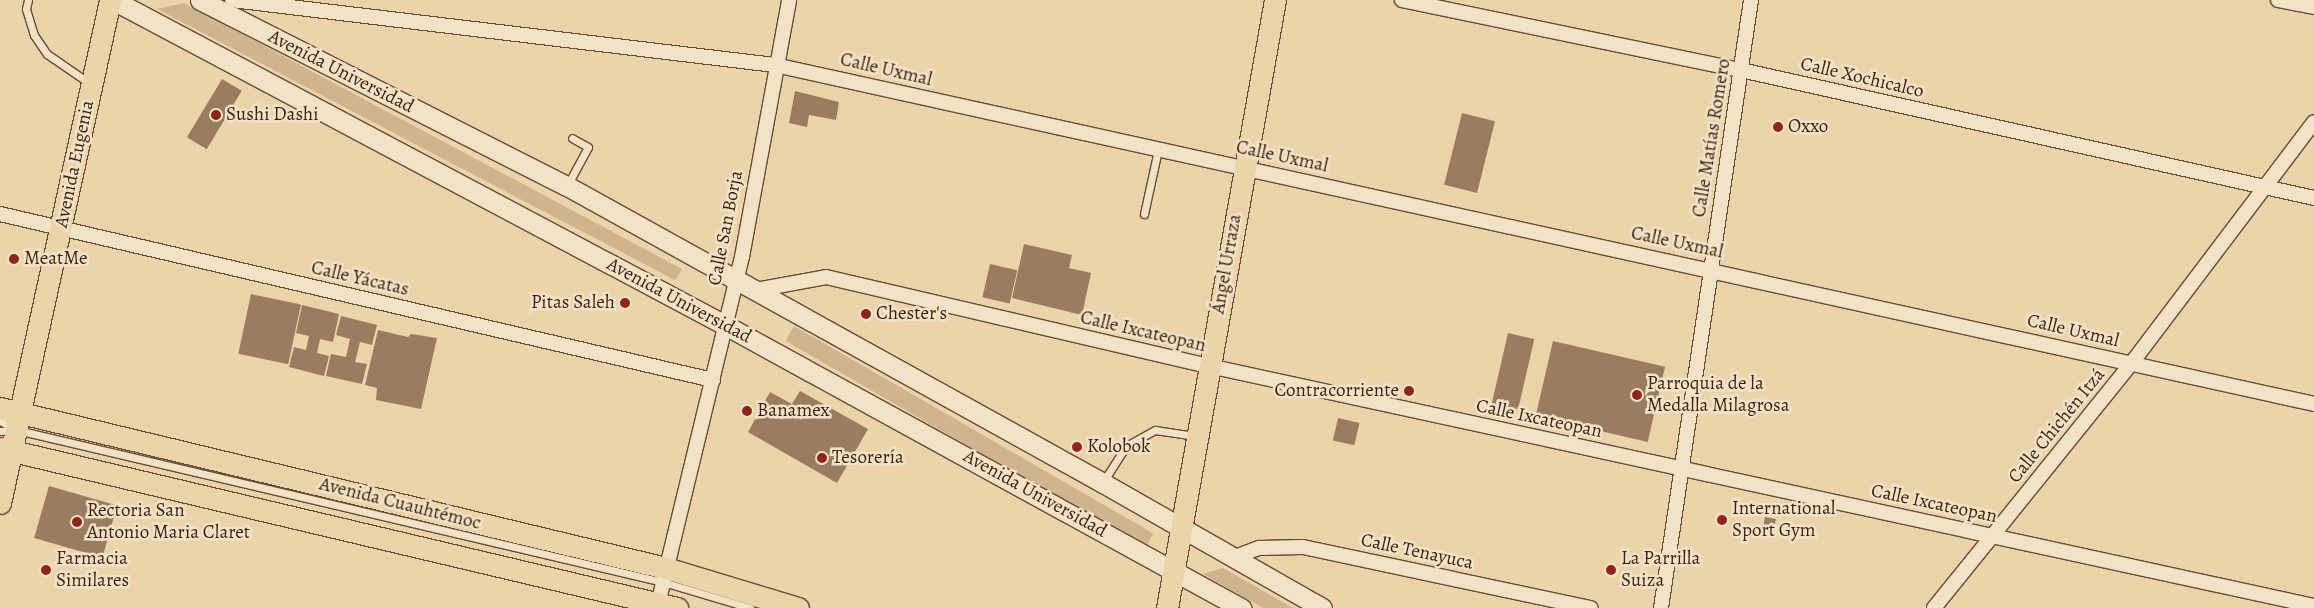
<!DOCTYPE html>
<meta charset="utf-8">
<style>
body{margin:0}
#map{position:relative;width:2314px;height:608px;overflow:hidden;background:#ebd3aa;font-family:Alegreya,serif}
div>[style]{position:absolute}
.green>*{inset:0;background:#ceb48f;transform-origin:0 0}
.building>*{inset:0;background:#987d5f;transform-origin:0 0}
.roads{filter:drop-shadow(1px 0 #694c34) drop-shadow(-1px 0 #694c34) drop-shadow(0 1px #694c34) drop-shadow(0 -1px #694c34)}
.lane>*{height:7px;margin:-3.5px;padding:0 3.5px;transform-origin:3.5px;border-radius:3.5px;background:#f2e2c8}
.street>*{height:14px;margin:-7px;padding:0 7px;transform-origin:7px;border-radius:7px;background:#f2e2c8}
.secondary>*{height:19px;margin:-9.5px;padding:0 9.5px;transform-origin:9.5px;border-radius:9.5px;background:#f2e2c8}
.primary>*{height:21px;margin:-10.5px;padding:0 10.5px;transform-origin:10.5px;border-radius:10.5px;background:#ebd3aa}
.dots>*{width:14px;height:14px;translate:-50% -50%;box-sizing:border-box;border:2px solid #f2e2c8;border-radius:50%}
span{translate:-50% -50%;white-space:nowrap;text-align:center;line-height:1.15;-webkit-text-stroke:5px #f2e2c8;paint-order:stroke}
.street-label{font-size:19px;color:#3e1f0d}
.poi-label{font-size:19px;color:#3e1f0d}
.left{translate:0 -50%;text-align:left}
.right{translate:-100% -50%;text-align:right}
</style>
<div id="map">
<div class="green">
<i style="clip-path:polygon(184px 3px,682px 269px,675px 280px,157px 9px)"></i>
<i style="left:794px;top:326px;width:415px;height:17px;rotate:30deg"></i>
<i style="clip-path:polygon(1223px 568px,1293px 608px,1263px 608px,1203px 574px)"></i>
</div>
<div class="building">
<i style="left:222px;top:79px;width:23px;height:68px;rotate:31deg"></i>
<i style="clip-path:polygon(795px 91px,839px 102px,836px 120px,809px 115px,807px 127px,789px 123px)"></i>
<i style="left:1462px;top:113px;width:34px;height:74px;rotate:14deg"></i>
<i style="clip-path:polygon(1024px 244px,1072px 255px,1069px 268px,1091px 273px,1082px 315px,1012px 298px)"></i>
<i style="left:990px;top:264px;width:28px;height:34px;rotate:13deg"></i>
<i style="left:251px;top:294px;width:51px;height:61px;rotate:12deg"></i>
<i style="clip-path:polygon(302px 305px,339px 314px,333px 342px,320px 339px,317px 353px,329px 356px,324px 376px,289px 367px,294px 347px,306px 350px,309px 336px,296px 333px)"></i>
<i style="clip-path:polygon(341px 316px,377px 325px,372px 345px,360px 342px,355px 362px,367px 364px,362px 384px,326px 376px,331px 354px,346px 357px,350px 339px,336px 335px)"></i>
<i style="clip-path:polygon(378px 330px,408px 337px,411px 334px,437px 338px,421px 409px,376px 400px,377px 388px,365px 385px)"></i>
<i style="left:1508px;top:333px;width:27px;height:72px;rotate:13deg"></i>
<i style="left:1553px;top:341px;width:115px;height:77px;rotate:13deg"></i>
<i style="clip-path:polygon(800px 391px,868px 429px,837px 483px,748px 432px,770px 392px,792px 404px)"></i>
<i style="left:1338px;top:418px;width:22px;height:23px;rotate:13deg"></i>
<i style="left:49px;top:486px;width:71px;height:54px;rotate:16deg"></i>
<i style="left:1765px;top:517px;width:11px;height:19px;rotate:10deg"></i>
</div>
<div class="roads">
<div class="lane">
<i style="left:28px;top:0;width:9px;rotate:103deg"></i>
<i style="left:26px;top:9px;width:27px;rotate:73deg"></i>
<i style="left:34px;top:35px;width:23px;rotate:56deg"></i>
<i style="left:47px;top:54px;width:51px;rotate:34.6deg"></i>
<i style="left:567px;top:186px;width:44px;rotate:-61.7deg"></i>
<i style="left:588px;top:147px;width:18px;rotate:-151deg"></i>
<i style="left:1144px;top:214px;width:66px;rotate:-77.7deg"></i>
<i style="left:0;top:421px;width:19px;rotate:28deg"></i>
<i style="left:17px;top:430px;width:664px;rotate:13.24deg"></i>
<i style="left:663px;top:582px;width:91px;rotate:16.6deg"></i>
<i style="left:0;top:431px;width:15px;rotate:-4deg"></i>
<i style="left:1103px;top:482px;width:43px;rotate:-57.4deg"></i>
<i style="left:1126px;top:446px;width:33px;rotate:-29deg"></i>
<i style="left:1155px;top:430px;width:40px;rotate:8.5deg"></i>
</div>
<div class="street">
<i style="left:232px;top:0;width:547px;rotate:6.83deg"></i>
<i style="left:775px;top:65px;width:1576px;rotate:12.42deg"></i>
<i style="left:1402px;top:0;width:346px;rotate:11.7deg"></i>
<i style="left:1741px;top:70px;width:587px;rotate:12.59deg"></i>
<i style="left:2278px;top:0;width:37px;rotate:11deg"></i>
<i style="left:0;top:214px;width:732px;rotate:13.11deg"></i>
<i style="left:756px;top:290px;width:71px;rotate:-10.5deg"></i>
<i style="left:826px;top:277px;width:393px;rotate:13.1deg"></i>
<i style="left:1209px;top:366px;width:1131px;rotate:12.25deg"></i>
<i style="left:1235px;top:557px;width:26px;rotate:-21deg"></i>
<i style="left:1259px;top:548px;width:44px;rotate:-1.3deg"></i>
<i style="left:1303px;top:547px;width:294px;rotate:12deg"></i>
<i style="left:657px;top:608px;width:361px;rotate:-76.4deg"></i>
<i style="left:742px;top:257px;width:261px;rotate:-79.6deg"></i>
<i style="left:1661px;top:608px;width:615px;rotate:-81.58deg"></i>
<i style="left:1934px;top:608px;width:314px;rotate:-51.1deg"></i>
<i style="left:2131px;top:364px;width:303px;rotate:-52.9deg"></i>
</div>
<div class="secondary">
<i style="left:113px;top:0;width:693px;rotate:27.97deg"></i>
<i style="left:725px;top:325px;width:589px;rotate:28.74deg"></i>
<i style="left:200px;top:0;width:411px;rotate:26.9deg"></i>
<i style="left:567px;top:186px;width:613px;rotate:28.99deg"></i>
<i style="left:1103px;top:483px;width:252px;rotate:29.7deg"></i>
</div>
<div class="primary">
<i style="left:0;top:408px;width:685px;rotate:13.51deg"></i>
<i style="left:666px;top:568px;width:138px;rotate:16.9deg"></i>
<i style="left:0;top:448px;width:696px;rotate:13.3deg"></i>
<i style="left:0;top:503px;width:515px;rotate:-77.66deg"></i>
<i style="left:1167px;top:608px;width:618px;rotate:-79.93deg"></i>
</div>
</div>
<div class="dots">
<i style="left:216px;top:115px;background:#8f2418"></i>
<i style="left:1778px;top:127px;background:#8f2418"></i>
<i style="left:14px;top:259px;background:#8f2418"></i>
<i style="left:625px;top:303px;background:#8f2418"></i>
<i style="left:866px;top:314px;background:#8f2418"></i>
<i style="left:1409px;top:391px;background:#8f2418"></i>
<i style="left:1637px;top:395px;background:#8f2418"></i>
<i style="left:747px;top:411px;background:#8f2418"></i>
<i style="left:1077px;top:447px;background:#8f2418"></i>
<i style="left:822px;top:458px;background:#8f2418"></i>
<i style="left:1722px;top:520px;background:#8f2418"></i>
<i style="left:77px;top:522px;background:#8f2418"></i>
<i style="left:46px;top:570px;background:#8f2418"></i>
<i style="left:1611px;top:570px;background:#8f2418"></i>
</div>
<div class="street-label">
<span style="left:886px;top:70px;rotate:13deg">Calle Uxmal</span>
<span style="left:341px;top:72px;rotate:27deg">Avenida Universidad</span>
<span style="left:1862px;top:78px;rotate:13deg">Calle Xochicalco</span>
<span style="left:1712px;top:138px;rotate:-81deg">Calle Matías Romero</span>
<span style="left:1282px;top:157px;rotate:12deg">Calle Uxmal</span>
<span style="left:75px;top:164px;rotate:-78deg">Avenida Eugenia</span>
<span style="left:726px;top:228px;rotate:-79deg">Calle San Borja</span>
<span style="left:1677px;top:243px;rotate:12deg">Calle Uxmal</span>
<span style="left:1227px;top:264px;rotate:-80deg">Ángel Urraza</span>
<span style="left:360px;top:279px;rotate:13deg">Calle Yácatas</span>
<span style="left:679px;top:301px;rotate:28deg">Avenida Universidad</span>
<span style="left:2073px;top:331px;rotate:13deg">Calle Uxmal</span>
<span style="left:1143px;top:332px;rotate:13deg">Calle Ixcateopan</span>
<span style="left:1539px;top:419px;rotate:12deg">Calle Ixcateopan</span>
<span style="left:2057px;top:426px;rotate:-51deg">Calle Chichén Itzá</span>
<span style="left:1035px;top:494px;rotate:29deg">Avenida Universidad</span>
<span style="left:400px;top:504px;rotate:14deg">Avenida Cuauhtémoc</span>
<span style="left:1934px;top:504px;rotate:12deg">Calle Ixcateopan</span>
<span style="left:1417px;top:552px;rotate:12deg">Calle Tenayuca</span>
</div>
<div class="poi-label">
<span class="left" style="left:226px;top:115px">Sushi Dashi</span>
<span class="left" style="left:1788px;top:127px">Oxxo</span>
<span class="left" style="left:24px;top:259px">MeatMe</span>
<span class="right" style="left:615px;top:303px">Pitas Saleh</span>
<span class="left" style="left:876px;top:314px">Chester's</span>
<span class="left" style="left:1647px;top:395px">Parroquia de la<br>Medalla Milagrosa</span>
<span class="right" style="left:1399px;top:391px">Contracorriente</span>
<span class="left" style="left:757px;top:411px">Banamex</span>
<span class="left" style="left:1087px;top:447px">Kolobok</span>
<span class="left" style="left:832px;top:458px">Tesorería</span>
<span class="left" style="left:1732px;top:520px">International<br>Sport Gym</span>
<span class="left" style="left:87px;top:522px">Rectoria San<br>Antonio Maria Claret</span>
<span class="left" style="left:56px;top:570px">Farmacia<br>Similares</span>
<span class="left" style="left:1621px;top:570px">La Parrilla<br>Suiza</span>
</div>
</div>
